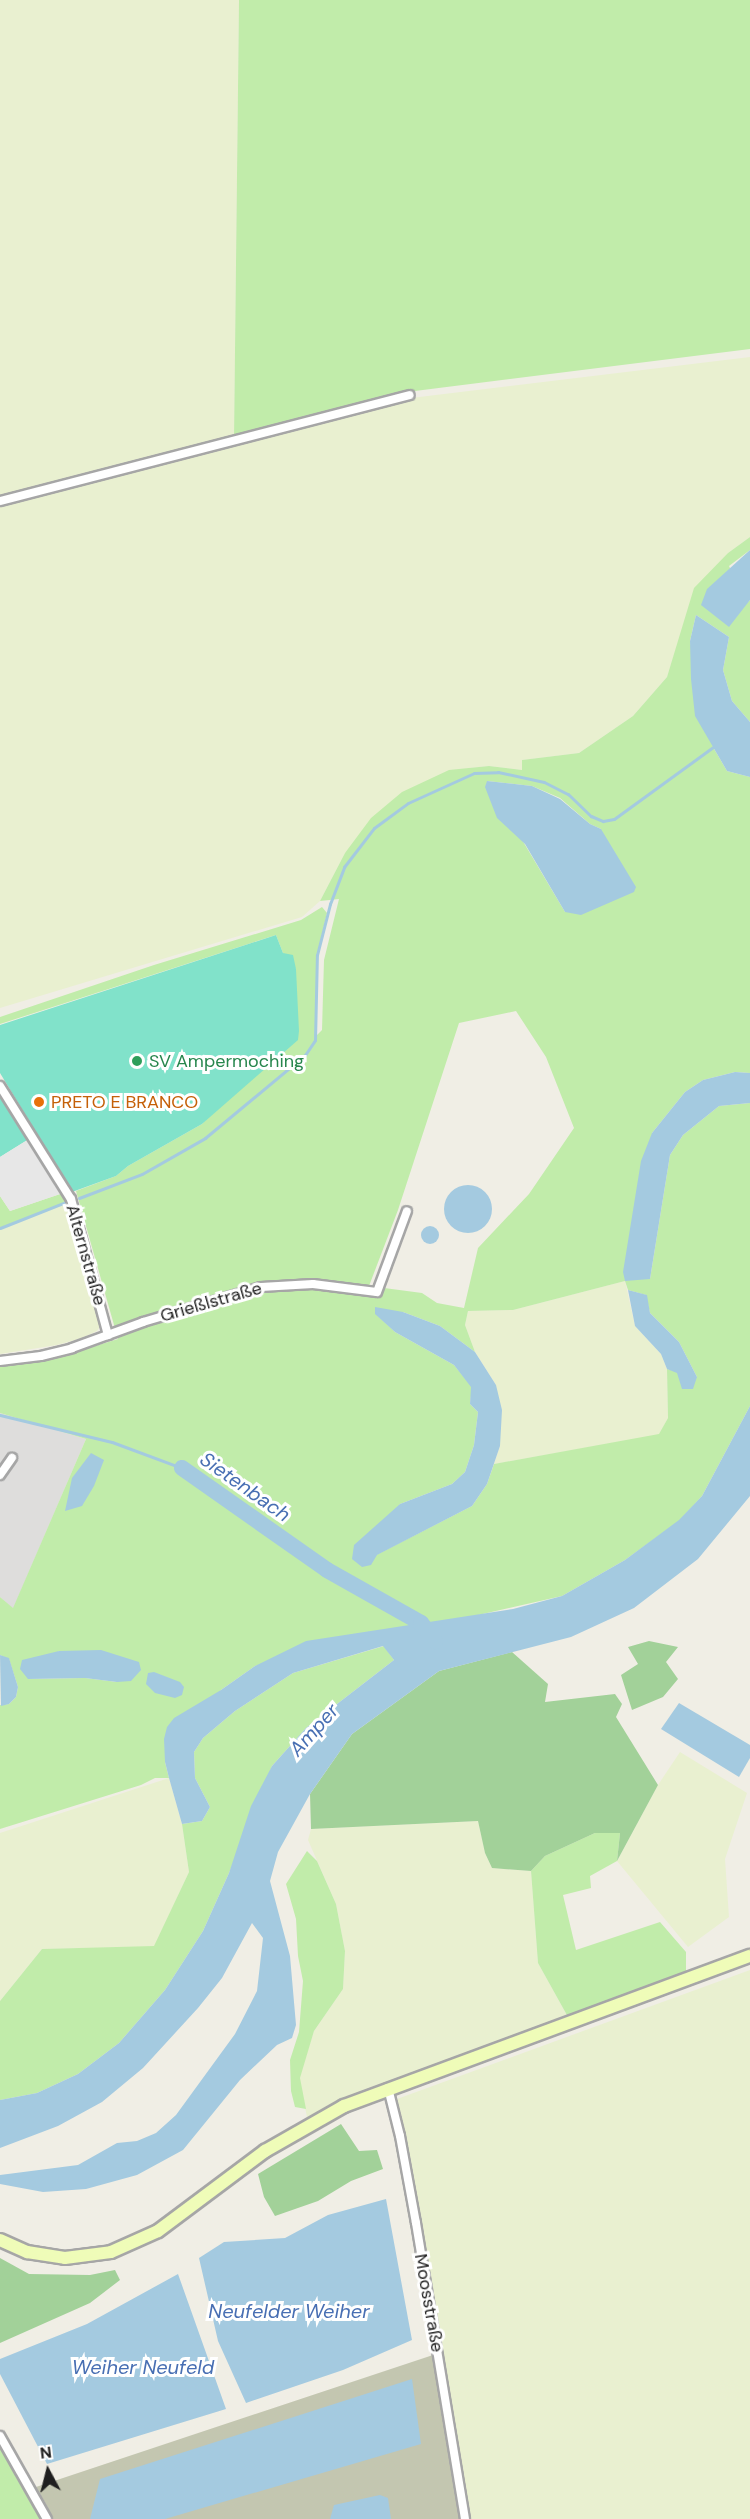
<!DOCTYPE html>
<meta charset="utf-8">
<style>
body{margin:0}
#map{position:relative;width:750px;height:2519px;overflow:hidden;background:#f0eee5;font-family:"DM Sans",sans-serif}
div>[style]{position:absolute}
.residential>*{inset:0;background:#dedddc}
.construction>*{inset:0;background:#c3c6b0}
.farmland>*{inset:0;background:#e9f0d0}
.grass>*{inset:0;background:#c1ecaa}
.forest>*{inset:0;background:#a2d199}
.pitch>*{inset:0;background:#81e2ca}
.parking>*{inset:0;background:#e7e7e7}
.water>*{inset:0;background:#a4cae0}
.round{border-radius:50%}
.stream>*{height:3px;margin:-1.5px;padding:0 1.5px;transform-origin:1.5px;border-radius:1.5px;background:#a4cae0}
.river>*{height:16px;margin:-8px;padding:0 8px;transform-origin:8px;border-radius:8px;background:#a4cae0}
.roads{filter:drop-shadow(2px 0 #a6a6a6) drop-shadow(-2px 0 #a6a6a6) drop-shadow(0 2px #a6a6a6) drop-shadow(0 -2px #a6a6a6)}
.street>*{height:8px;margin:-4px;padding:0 4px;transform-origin:4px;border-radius:4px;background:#fff}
.secondary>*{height:12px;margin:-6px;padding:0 6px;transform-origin:6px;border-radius:6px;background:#effcb8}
.dots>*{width:16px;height:16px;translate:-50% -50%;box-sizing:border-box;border:3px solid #fff;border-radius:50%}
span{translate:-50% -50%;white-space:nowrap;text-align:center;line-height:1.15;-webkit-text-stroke:6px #fff;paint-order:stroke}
.leisure-label{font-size:18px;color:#27864d}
.left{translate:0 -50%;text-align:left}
.food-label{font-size:18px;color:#c56008}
.street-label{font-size:18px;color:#1f1f1f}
.water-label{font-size:20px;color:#486fb3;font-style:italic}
.north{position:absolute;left:18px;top:2441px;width:60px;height:60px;-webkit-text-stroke:4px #fff;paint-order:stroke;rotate:353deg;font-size:16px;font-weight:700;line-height:24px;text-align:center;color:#1f1f1f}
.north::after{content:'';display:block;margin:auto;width:21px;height:27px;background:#1f1f1f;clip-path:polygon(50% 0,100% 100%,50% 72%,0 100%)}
</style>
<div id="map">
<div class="residential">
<i style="clip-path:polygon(0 1413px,86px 1439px,13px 1609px,0 1597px)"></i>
</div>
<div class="construction">
<i style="clip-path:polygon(433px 2355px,460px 2519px,51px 2519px,47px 2506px,36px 2487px)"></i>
</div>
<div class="farmland">
<i style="clip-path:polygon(0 0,239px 0,234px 438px,0 498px)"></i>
<i style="clip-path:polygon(750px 357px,750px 537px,728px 553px,681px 634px,667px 677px,633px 716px,579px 753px,522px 760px,522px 770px,489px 766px,470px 768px,345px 853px,320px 901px,302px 917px,0 1008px,0 505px,411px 398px)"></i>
<i style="clip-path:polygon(67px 1202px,101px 1311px,101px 1325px,97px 1331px,82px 1338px,57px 1345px,0 1354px,0 1228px)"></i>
<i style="clip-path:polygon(625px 1281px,635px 1326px,661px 1354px,667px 1369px,668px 1418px,659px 1435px,494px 1464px,500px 1446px,496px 1385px,475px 1352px,465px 1325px,468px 1311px,513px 1310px)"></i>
<i style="clip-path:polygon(680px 1752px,747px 1793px,725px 1859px,729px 1917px,688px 1947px,617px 1861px,658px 1785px)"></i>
<i style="clip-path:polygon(169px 1778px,182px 1824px,189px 1872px,154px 1947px,42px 1949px,0 2001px,0 1833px)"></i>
<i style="clip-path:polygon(478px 1821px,485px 1853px,492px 1868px,531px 1871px,538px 1963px,568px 2017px,388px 2083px,307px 2117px,299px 2078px,314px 2031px,343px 1989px,345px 1951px,336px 1904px,308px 1840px,311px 1829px)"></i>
<i style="clip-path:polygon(750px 1970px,750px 2519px,469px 2519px,397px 2099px)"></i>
</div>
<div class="grass">
<i style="clip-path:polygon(239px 0,750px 0,750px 349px,407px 392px,234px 438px)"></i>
<i style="clip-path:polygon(evenodd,750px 537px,750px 550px,729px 566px,746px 604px,750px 600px,750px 722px,732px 701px,723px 670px,729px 637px,696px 615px,690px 641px,713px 747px,727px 771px,750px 777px,750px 1073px,735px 1072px,703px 1080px,685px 1092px,652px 1133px,650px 1279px,670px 1155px,683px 1135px,719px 1106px,750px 1103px,750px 1406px,702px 1496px,679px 1521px,625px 1560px,562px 1596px,255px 1666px,221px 1690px,165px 1762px,169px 1778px,155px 1778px,141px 1785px,0 1829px,0 1705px,9px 1704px,16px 1697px,18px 1687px,9px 1659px,0 1655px,0 1597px,13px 1608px,86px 1439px,0 1413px,0 1366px,50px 1360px,118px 1339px,76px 1191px,116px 1176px,128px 1166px,202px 1124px,214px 1111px,296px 993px,296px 969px,283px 953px,276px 935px,0 1024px,0 1017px,154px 965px,301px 920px,322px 907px,327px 913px,317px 955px,316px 1036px,322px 1030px,324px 960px,339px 899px,320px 901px,345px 853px,371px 818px,402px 792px,449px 770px,489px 766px,522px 770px,522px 760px,579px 753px,633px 716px,667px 677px,694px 588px,728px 553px,750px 537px,487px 781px,532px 786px,560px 798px,590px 824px,601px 829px,565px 912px,487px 781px,750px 537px,516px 1011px,546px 1057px,574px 1128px,529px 1194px,478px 1248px,464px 1308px,437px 1303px,422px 1293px,369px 1286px,398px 1210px,459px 1023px,516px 1011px,750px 537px,625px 1281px,628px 1290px,646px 1295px,650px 1313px,679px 1342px,697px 1377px,667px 1369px,668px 1418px,659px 1434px,494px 1464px,487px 1484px,472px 1506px,376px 1555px,400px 1504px,452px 1484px,465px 1472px,474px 1445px,478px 1412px,470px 1404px,472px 1387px,454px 1365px,395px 1332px,376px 1314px,403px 1312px,440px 1326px,475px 1352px,465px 1325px,468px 1311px,513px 1310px,625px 1281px,750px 537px,59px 1651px,117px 1682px,85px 1678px,28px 1679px,59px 1651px)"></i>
<i style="clip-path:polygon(63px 1193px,66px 1202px,0 1228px,0 1196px,10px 1211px)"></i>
<i style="clip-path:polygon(384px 1646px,394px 1660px,306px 1728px,272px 1766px,229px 1873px,203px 1931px,165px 1990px,119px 2043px,78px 2074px,37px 2093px,0 2100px,0 2001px,42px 1949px,154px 1946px,189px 1872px,182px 1824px,202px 1821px,210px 1807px,195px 1778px,194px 1752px,203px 1738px,235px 1711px,293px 1673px)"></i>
<i style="clip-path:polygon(595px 1833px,620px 1833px,617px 1861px,590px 1876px,591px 1888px,563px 1895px,576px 1950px,660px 1922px,686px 1952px,686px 1977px,568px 2017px,538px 1963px,531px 1871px,545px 1856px)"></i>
<i style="clip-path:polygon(307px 1851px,317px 1861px,336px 1904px,345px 1951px,343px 1989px,314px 2031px,300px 2078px,306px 2109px,295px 2107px,291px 2091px,290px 2060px,299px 2032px,303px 1981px,298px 1956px,296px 1919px,286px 1884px)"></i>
<i style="clip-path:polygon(0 2430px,12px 2460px,44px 2519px,0 2519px)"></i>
</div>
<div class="forest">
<i style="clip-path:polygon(649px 1641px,678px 1647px,666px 1662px,678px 1679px,663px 1697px,632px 1710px,621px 1675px,638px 1664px,628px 1647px)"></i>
<i style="clip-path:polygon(512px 1652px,548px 1684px,545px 1702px,615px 1694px,622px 1704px,616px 1717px,658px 1785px,617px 1861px,620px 1833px,595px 1833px,545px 1856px,531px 1871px,492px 1868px,485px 1853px,478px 1821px,311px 1829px,310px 1794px,352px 1734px,439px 1671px)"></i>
<i style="clip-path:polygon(341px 2124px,359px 2151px,377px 2150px,383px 2169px,351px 2181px,318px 2201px,275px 2216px,264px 2197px,258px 2174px)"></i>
<i style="clip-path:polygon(0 2258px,29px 2274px,90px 2275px,115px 2270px,120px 2280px,90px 2303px,0 2343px)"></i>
</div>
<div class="pitch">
<i style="clip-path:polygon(276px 935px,283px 953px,293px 955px,296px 969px,299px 1031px,298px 1040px,202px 1124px,128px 1166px,116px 1176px,72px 1192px,0 1073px,0 1025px)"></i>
<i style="clip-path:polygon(0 1094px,29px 1139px,0 1157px)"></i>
</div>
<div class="parking">
<i style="clip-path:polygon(29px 1139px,63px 1193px,10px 1211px,0 1196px,0 1157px)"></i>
</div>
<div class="water">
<i style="clip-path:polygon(750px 550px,750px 600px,729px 627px,701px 605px,707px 589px)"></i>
<i style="clip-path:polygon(696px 615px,729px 637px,723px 670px,732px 701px,750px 722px,750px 777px,727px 771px,695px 716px,691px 679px,690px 641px)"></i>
<i style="clip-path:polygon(487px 781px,532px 786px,560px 799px,590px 824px,601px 829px,636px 887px,634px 892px,581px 915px,565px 912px,525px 844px,497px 818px,485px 787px)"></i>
<i style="clip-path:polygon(735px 1072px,750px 1073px,750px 1103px,719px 1106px,683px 1135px,670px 1155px,650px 1279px,625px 1281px,623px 1272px,641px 1161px,652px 1133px,685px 1092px,703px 1080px)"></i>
<i class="round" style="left:444px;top:1185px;width:48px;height:48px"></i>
<i class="round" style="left:421px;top:1226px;width:18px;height:18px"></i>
<i style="clip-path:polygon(628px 1290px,647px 1295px,650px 1313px,679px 1342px,697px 1377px,693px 1389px,682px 1389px,677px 1373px,667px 1369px,661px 1354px,635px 1326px)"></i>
<i style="clip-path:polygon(375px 1307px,403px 1312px,440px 1326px,475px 1352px,496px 1385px,502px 1410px,500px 1446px,487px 1484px,472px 1506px,377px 1555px,371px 1565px,362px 1567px,352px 1559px,354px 1545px,400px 1504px,452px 1484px,465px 1472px,474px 1445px,478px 1412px,470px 1404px,471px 1387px,454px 1365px,395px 1332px,375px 1314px)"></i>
<i style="clip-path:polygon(750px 1406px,750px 1496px,698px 1559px,634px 1608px,571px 1637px,439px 1671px,352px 1734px,310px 1794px,278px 1852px,270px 1881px,290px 1956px,296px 2025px,292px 2038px,277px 2045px,240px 2080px,183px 2150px,137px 2175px,86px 2189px,43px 2192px,0 2184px,0 2175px,78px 2165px,117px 2143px,137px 2141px,156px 2133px,176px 2115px,235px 2034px,257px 1991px,263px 1938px,252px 1923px,222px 1978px,198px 2008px,143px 2068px,102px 2102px,58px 2126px,0 2148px,0 2100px,37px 2093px,78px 2074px,119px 2043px,165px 1990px,203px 1931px,229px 1873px,251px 1806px,272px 1766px,306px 1728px,394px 1660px,383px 1646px,293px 1673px,235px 1711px,203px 1738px,194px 1752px,195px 1778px,210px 1807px,202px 1821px,182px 1824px,169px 1778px,165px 1762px,164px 1739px,167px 1727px,174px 1718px,221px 1690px,255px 1666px,306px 1641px,513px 1609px,562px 1596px,625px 1560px,679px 1520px,702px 1496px)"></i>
<i style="clip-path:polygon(91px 1453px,104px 1460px,94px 1486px,82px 1506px,65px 1511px,72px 1478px)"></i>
<i style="clip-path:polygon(101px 1650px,139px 1662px,141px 1670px,131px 1681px,117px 1682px,85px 1678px,28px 1679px,20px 1669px,22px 1660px,59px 1651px)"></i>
<i style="clip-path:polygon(0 1655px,9px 1658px,18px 1687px,16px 1697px,9px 1704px,1px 1706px)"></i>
<i style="clip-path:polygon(154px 1672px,180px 1682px,184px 1687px,182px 1695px,175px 1698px,155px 1693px,146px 1684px,148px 1673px)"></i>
<i style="clip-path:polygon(679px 1703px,750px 1745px,750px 1758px,739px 1777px,661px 1729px)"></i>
<i style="clip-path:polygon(386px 2199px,412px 2340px,343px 2370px,246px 2403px,218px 2341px,199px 2258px,224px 2242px,285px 2238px,328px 2215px)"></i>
<i style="clip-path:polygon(178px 2274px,226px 2409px,47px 2464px,0 2374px,0 2359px,87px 2324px)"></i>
<i style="clip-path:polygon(412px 2379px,421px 2444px,165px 2519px,90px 2519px,100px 2479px)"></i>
<i style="clip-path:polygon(380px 2495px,388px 2498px,391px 2519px,330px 2519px,334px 2505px)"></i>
</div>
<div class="stream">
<i style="left:79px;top:1198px;width:67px;rotate:-20.9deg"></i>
<i style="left:142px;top:1174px;width:73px;rotate:-29.7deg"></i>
<i style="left:205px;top:1138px;width:130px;rotate:-39.7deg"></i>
<i style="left:305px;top:1055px;width:18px;rotate:-56deg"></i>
<i style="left:315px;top:1040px;width:85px;rotate:-88.7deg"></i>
<i style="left:317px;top:955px;width:53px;rotate:-75.7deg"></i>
<i style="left:330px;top:904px;width:40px;rotate:-69deg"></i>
<i style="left:344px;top:867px;width:49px;rotate:-52.4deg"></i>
<i style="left:374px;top:828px;width:42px;rotate:-36.3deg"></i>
<i style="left:408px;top:803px;width:72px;rotate:-24.4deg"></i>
<i style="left:474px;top:773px;width:24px;rotate:-2deg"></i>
<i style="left:498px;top:772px;width:47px;rotate:12.3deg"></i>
<i style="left:544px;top:782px;width:27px;rotate:27deg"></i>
<i style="left:568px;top:794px;width:32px;rotate:44deg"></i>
<i style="left:591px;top:816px;width:13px;rotate:23deg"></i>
<i style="left:603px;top:821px;width:11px;rotate:-10deg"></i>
<i style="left:614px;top:819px;width:122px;rotate:-36deg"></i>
<i style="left:0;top:1228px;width:71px;rotate:-21.5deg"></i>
<i style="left:0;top:1415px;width:115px;rotate:13.6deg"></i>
<i style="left:112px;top:1442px;width:75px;rotate:20.4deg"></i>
</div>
<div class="river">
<i style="left:182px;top:1468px;width:177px;rotate:35.1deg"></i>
<i style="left:327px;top:1570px;width:108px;rotate:29.4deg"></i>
<i style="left:421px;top:1623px;width:23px;rotate:52deg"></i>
</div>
<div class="roads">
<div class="street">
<i style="left:0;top:501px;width:423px;rotate:-14.5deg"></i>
<i style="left:0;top:1086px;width:133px;rotate:57.9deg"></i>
<i style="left:71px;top:1199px;width:141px;rotate:74.8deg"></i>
<i style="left:0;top:1361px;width:41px;rotate:-7deg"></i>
<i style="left:41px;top:1356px;width:32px;rotate:-14deg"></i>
<i style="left:72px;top:1348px;width:76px;rotate:-20.1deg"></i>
<i style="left:143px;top:1322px;width:123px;rotate:-16.5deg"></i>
<i style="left:261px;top:1287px;width:52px;rotate:-3.3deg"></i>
<i style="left:313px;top:1284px;width:64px;rotate:7.1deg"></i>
<i style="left:377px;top:1292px;width:86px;rotate:-69.7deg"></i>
<i style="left:0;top:1475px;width:21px;rotate:-55deg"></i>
<i style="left:388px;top:2088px;width:49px;rotate:76deg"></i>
<i style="left:400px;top:2136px;width:88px;rotate:79.6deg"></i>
<i style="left:416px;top:2223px;width:300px;rotate:80.6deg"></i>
<i style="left:0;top:2436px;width:95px;rotate:60.5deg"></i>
</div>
<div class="secondary">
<i style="left:0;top:2240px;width:30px;rotate:24deg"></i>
<i style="left:27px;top:2252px;width:38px;rotate:9deg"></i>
<i style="left:65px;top:2258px;width:46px;rotate:-7.4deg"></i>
<i style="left:111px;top:2252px;width:51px;rotate:-24.1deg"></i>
<i style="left:158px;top:2231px;width:134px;rotate:-36.8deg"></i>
<i style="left:265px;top:2151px;width:91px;rotate:-29.7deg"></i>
<i style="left:344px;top:2106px;width:433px;rotate:-20.3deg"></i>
</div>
</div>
<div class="dots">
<i style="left:137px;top:1061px;background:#2e9e5b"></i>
<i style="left:39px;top:1102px;background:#e8710a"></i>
</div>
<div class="leisure-label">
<span class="left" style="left:149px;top:1061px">SV Ampermoching</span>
</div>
<div class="food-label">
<span class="left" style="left:51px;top:1102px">PRETO E BRANCO</span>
</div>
<div class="street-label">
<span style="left:86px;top:1255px;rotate:74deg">Alternstraße</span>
<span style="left:211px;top:1302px;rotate:-16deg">Grießlstraße</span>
<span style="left:429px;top:2303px;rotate:80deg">Moosstraße</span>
</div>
<div class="water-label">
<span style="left:245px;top:1487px;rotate:35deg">Sietenbach</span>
<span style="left:314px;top:1730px;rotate:-48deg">Amper</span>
<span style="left:289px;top:2311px">Neufelder Weiher</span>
<span style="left:143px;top:2367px">Weiher Neufeld</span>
</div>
<div class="north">N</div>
</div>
